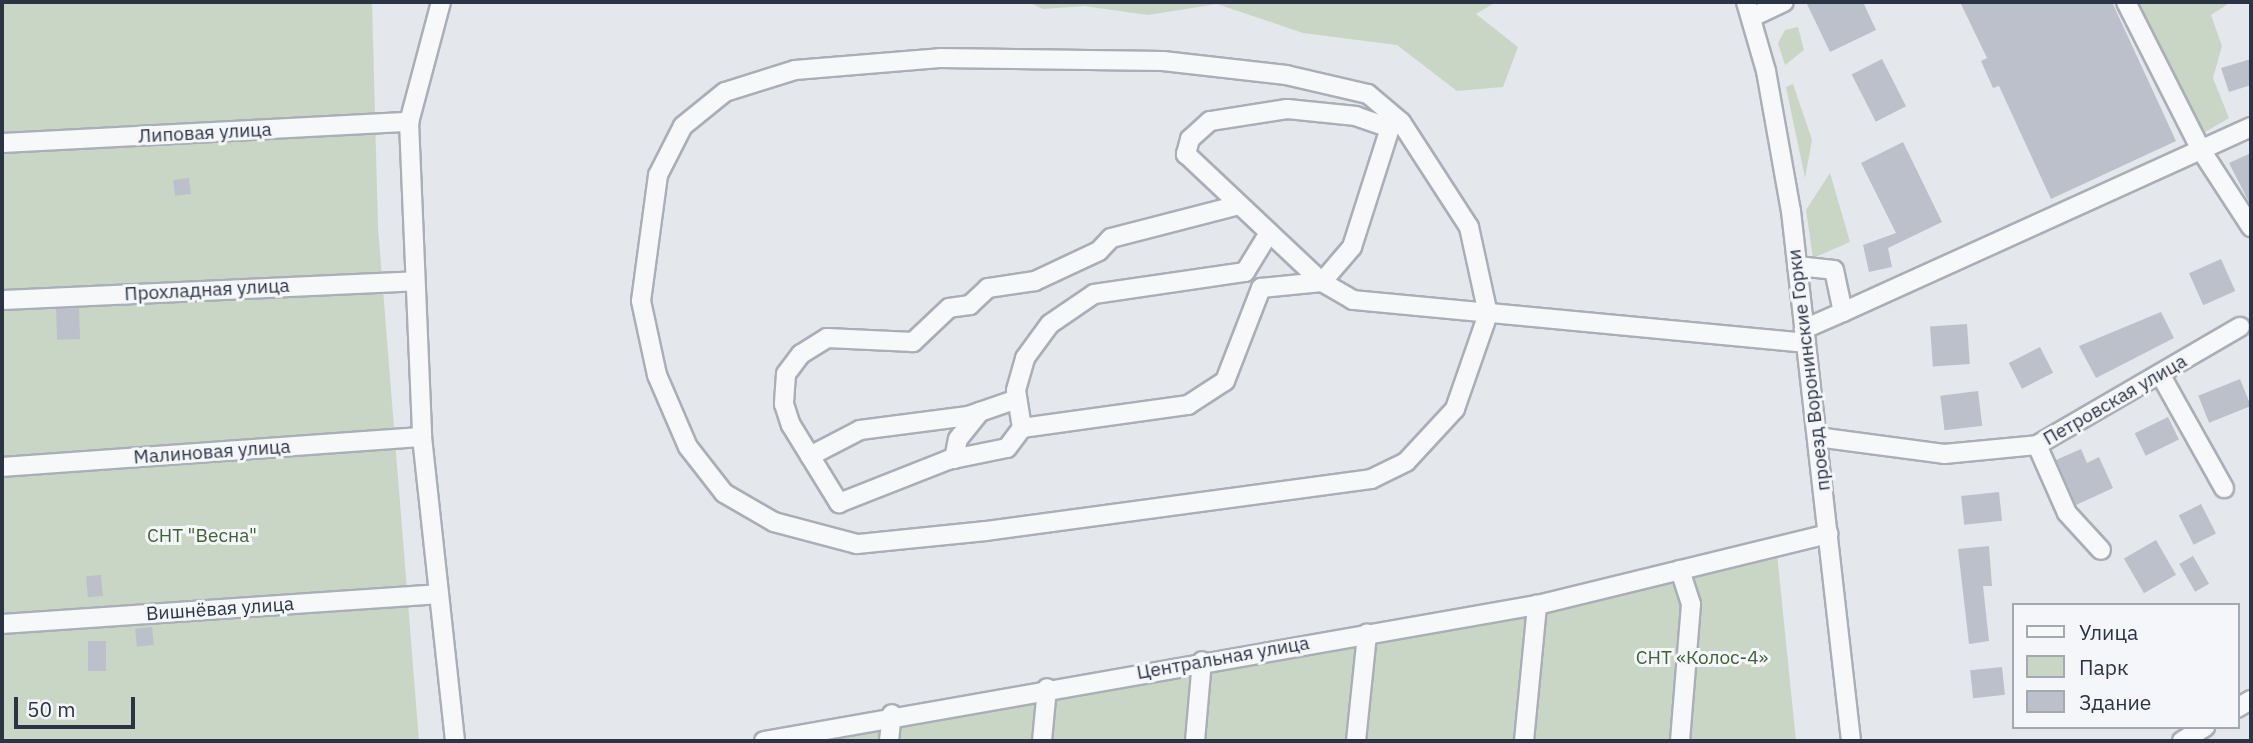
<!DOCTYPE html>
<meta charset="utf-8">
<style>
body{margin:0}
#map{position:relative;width:2253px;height:743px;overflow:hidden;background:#e4e7ec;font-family:"IBM Plex Sans",sans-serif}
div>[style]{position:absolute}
.green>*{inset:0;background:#c9d6c5}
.building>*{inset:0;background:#bbc0ca;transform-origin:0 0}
.roads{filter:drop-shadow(2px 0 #a9aeb7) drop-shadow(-2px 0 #a9aeb7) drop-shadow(0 2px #a9aeb7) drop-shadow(0 -2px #a9aeb7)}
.minor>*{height:18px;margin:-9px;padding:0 9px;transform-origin:9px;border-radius:9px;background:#f7f8fa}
span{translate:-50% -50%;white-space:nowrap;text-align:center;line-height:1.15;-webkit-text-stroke:6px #f4f6f9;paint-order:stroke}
.street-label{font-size:19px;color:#2b3445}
.park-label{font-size:19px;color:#3f6138}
.frame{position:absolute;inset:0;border:4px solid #2b3445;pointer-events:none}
.legend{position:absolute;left:2012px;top:603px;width:228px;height:126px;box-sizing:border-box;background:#f4f6f9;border:2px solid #a4a8b1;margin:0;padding:9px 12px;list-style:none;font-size:21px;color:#2b3445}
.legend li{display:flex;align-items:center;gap:14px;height:35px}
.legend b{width:35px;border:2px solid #a4a8b1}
.scale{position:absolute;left:14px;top:697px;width:121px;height:32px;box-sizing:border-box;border:4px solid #2b3445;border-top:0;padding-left:9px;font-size:21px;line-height:24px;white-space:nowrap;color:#2b3445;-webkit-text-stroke:5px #f4f6f9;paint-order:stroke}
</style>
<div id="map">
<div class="green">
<i style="clip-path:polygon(2px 2px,372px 2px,378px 227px,419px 741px,2px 741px)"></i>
<i style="clip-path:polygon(1028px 2px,1496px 2px,1476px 14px,1518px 47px,1503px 87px,1457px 91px,1397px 45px,1303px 33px,1217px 4px,1148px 15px,1084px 6px,1043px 9px)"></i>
<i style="clip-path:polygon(2231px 2px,2211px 15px,2222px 46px,2213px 78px,2229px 118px,2200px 135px,2138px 3px)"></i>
<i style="clip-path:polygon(1798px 27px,1804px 50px,1785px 65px,1778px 43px,1785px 30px)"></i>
<i style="clip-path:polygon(1793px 84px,1812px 140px,1805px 178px,1786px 87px)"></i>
<i style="clip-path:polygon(1830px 173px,1850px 242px,1813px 258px,1806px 210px)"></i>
<i style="clip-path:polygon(1777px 554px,1796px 741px,807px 741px,1519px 618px)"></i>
</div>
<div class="building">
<i style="clip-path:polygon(1806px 2px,1863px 2px,1876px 30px,1830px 52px)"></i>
<i style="clip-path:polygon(1960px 2px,2112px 2px,2176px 141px,2051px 199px,1999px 86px,1993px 88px,1981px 61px,1987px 58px)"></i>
<i style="left:1882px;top:59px;width:53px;height:34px;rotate:63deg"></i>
<i style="clip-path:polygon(2251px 59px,2251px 85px,2229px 92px,2221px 68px)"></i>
<i style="clip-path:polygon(1903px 142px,1942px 222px,1888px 248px,1892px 267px,1869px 272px,1863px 245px,1896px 233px,1861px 163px)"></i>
<i style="clip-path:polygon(2251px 153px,2251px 206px,2229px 163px)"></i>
<i style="left:189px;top:178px;width:16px;height:16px;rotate:83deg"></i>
<i style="left:2221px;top:259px;width:35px;height:35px;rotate:66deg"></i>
<i style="left:79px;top:308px;width:31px;height:23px;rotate:88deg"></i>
<i style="clip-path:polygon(2161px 312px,2174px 338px,2096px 378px,2079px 346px)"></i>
<i style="left:1967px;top:324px;width:40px;height:37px;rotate:86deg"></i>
<i style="left:2040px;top:347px;width:29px;height:35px;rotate:63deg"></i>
<i style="left:2240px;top:379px;width:29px;height:45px;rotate:68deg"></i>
<i style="left:1978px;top:391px;width:35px;height:38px;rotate:83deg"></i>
<i style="left:2168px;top:417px;width:25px;height:37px;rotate:64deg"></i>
<i style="clip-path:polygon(2081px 449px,2087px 463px,2099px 457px,2113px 488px,2076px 505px,2056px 460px)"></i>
<i style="left:1999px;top:492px;width:29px;height:38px;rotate:84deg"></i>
<i style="left:2201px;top:504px;width:33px;height:25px;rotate:63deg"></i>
<i style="left:2156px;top:540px;width:40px;height:37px;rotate:60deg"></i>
<i style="clip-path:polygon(1989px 546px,1992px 586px,1983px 586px,1989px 641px,1969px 644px,1958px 549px)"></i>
<i style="left:2193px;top:556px;width:32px;height:16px;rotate:60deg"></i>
<i style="left:101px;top:575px;width:21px;height:15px;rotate:85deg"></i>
<i style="left:152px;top:627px;width:18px;height:17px;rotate:84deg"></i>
<i style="left:88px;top:641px;width:18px;height:30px"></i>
<i style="left:2002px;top:667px;width:28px;height:32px;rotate:84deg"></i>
</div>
<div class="roads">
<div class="minor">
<i style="left:441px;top:2px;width:124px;rotate:104.9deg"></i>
<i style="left:409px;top:122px;width:315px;rotate:87.6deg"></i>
<i style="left:422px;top:437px;width:306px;rotate:83.8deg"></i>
<i style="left:1746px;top:2px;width:72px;rotate:73.8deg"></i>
<i style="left:1766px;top:71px;width:142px;rotate:79.9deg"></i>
<i style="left:1791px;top:211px;width:533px;rotate:83.54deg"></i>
<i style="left:2126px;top:2px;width:166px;rotate:63.1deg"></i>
<i style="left:2201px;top:150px;width:92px;rotate:57deg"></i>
<i style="left:1752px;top:17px;width:35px;rotate:-25deg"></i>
<i style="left:940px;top:58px;width:223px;rotate:0.8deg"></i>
<i style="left:1163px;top:61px;width:124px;rotate:6.5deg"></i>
<i style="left:1286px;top:75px;width:84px;rotate:13deg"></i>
<i style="left:1368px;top:94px;width:43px;rotate:40.3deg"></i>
<i style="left:1401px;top:122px;width:125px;rotate:57.1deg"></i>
<i style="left:1469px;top:227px;width:89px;rotate:77.7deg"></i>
<i style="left:1488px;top:314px;width:101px;rotate:109.2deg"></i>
<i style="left:1455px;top:409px;width:72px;rotate:132.8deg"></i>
<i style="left:1406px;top:462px;width:39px;rotate:154deg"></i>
<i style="left:1371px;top:479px;width:388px;rotate:172.3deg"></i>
<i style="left:986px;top:531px;width:130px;rotate:174.2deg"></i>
<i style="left:857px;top:544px;width:86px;rotate:-165.2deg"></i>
<i style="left:774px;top:522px;width:58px;rotate:-149.9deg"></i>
<i style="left:724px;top:493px;width:58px;rotate:-128deg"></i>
<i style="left:688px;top:447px;width:78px;rotate:-113.3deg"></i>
<i style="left:657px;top:375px;width:76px;rotate:-102.2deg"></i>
<i style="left:641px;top:301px;width:127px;rotate:-82.3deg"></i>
<i style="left:658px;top:175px;width:55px;rotate:-63deg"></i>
<i style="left:683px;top:126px;width:54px;rotate:-39deg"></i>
<i style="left:725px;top:92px;width:73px;rotate:-17.4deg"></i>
<i style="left:795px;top:70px;width:145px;rotate:-4.7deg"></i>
<i style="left:2px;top:143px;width:408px;rotate:-3deg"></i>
<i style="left:1239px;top:205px;width:132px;rotate:165.5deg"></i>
<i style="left:1111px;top:238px;width:18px;rotate:133deg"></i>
<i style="left:1099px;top:251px;width:71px;rotate:154.9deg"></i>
<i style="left:1035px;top:281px;width:48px;rotate:171.5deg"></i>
<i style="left:988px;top:288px;width:25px;rotate:137deg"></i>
<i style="left:970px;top:305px;width:21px;rotate:172deg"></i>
<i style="left:949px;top:308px;width:50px;rotate:136.6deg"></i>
<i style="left:913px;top:342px;width:86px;rotate:-177.3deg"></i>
<i style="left:827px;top:338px;width:31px;rotate:148deg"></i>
<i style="left:801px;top:354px;width:25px;rotate:127deg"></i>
<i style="left:786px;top:374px;width:30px;rotate:94deg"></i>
<i style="left:784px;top:404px;width:22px;rotate:72deg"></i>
<i style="left:791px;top:425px;width:92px;rotate:58.4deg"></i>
<i style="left:839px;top:503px;width:117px;rotate:-21.5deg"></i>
<i style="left:948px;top:460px;width:60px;rotate:-11.5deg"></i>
<i style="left:1007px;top:448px;width:25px;rotate:-53deg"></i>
<i style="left:1022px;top:428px;width:38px;rotate:-99deg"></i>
<i style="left:1016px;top:390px;width:33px;rotate:-74deg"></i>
<i style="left:1025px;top:358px;width:42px;rotate:-53.7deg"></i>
<i style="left:1050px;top:324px;width:53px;rotate:-34.3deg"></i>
<i style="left:1094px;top:294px;width:153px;rotate:-8.3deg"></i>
<i style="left:1245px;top:272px;width:46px;rotate:-58.4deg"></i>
<i style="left:1797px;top:266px;width:37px;rotate:6deg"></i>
<i style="left:1834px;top:270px;width:43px;rotate:77.9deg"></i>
<i style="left:1843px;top:312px;width:43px;rotate:156.4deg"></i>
<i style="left:2px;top:300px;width:411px;rotate:-2.6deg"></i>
<i style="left:1843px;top:312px;width:448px;rotate:-24.4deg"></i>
<i style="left:2160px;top:374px;width:131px;rotate:60.7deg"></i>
<i style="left:1022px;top:428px;width:168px;rotate:-7.9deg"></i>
<i style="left:1188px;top:405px;width:44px;rotate:-33deg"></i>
<i style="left:1225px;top:381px;width:100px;rotate:-68.8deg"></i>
<i style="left:1261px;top:288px;width:61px;rotate:-5.6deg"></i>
<i style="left:1322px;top:282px;width:46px;rotate:-49.4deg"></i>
<i style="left:1352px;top:247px;width:125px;rotate:-72.3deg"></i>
<i style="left:1390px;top:128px;width:36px;rotate:-161deg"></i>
<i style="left:1356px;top:116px;width:69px;rotate:-174.2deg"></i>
<i style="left:1287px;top:109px;width:78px;rotate:171.1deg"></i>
<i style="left:1210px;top:121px;width:27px;rotate:138deg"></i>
<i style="left:1190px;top:139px;width:16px;rotate:105deg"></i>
<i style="left:1186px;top:154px;width:187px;rotate:43.3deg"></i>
<i style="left:1322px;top:282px;width:36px;rotate:30deg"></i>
<i style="left:1353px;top:300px;width:455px;rotate:5.4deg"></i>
<i style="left:1817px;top:437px;width:128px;rotate:7.6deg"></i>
<i style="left:1944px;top:454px;width:93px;rotate:-5.5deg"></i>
<i style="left:2037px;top:445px;width:235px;rotate:-30.2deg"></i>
<i style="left:2037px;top:445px;width:74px;rotate:66.2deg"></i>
<i style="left:2067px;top:513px;width:50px;rotate:47.4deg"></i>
<i style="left:810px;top:456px;width:56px;rotate:-27.5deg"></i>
<i style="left:860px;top:430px;width:109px;rotate:-7.4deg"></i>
<i style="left:968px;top:416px;width:52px;rotate:-19.1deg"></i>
<i style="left:954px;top:459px;width:20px;rotate:-79deg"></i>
<i style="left:958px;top:439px;width:35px;rotate:-51deg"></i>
<i style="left:2px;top:467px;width:421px;rotate:-4.1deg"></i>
<i style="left:2px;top:624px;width:438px;rotate:-3.9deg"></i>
<i style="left:2237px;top:708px;width:16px;rotate:-30deg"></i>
<i style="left:764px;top:741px;width:785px;rotate:-9.98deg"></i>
<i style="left:1537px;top:605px;width:300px;rotate:-13.7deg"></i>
<i style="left:889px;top:741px;width:27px;rotate:-84deg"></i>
<i style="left:1042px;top:741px;width:53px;rotate:-84.6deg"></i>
<i style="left:1195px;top:741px;width:80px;rotate:-85deg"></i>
<i style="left:1356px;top:741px;width:108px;rotate:-84.1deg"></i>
<i style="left:1524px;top:741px;width:137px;rotate:-84.5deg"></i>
<i style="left:1680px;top:741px;width:137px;rotate:-85.4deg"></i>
<i style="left:1691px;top:604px;width:36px;rotate:-108deg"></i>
<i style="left:2182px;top:741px;width:27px;rotate:-31deg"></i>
</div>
</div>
<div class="street-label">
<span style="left:205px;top:133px;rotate:-3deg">Липовая улица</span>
<span style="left:207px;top:290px;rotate:-3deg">Прохладная улица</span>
<span style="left:1809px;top:370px;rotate:-97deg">проезд Воронинские Горки</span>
<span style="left:2115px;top:400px;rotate:-30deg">Петровская улица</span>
<span style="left:212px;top:452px;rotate:-4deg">Малиновая улица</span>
<span style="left:220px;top:609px;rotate:-4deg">Вишнёвая улица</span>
<span style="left:1223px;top:658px;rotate:-10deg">Центральная улица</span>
</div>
<div class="park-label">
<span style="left:202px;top:536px">СНТ "Весна"</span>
<span style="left:1702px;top:658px">СНТ «Колос-4»</span>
</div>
<div class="frame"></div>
<ul class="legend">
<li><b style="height:9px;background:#f7f8fa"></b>Улица</li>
<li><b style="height:19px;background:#c9d6c5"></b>Парк</li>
<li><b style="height:19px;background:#bbc0ca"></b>Здание</li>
</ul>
<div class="scale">50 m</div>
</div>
